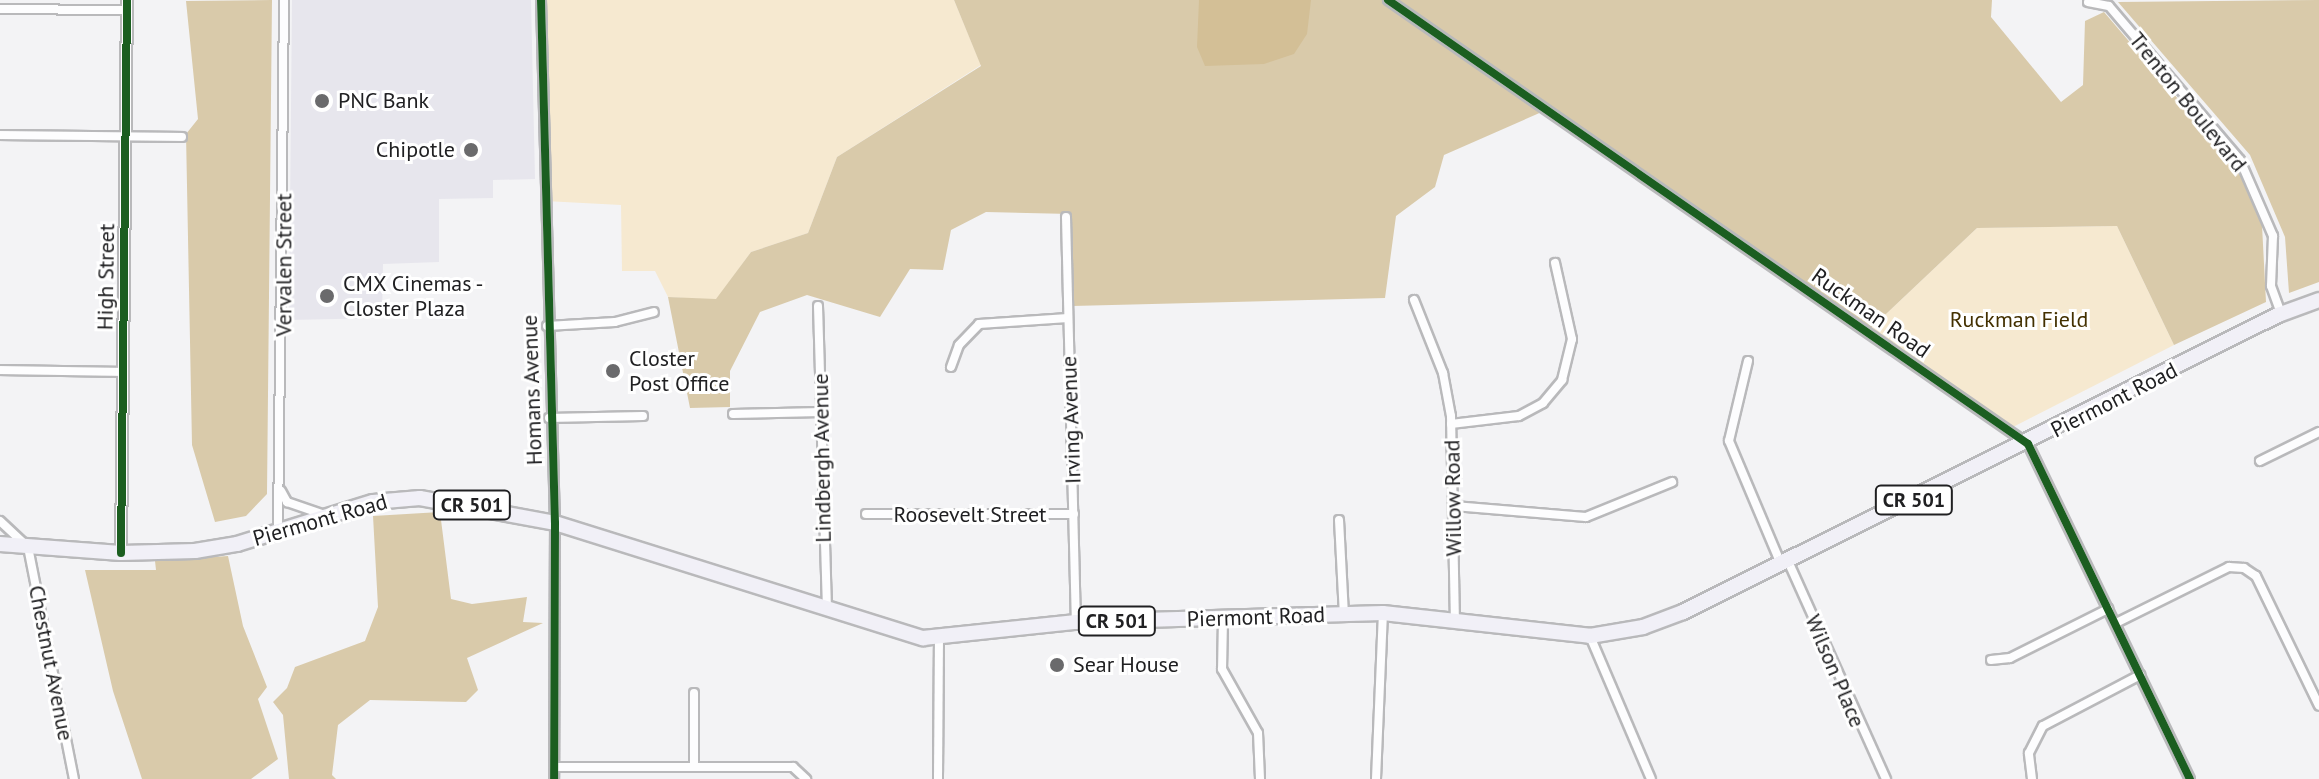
<!DOCTYPE html>
<style>
body{margin:0}
#map{position:relative;width:2319px;height:779px;overflow:hidden;background:#f3f3f5;font-family:"PT Sans",sans-serif}
div>[style]{position:absolute}
.built>*{inset:0;background:#e7e6ed}
.green>*{inset:0;background:#f6e9d0}
.forest>*{inset:0;background:#d9caaa}
.water>*{inset:0;background:#d3bf96}
.roads{filter:drop-shadow(2px 0 #b9b9bb) drop-shadow(-2px 0 #b9b9bb) drop-shadow(0 2px #b9b9bb) drop-shadow(0 -2px #b9b9bb)}
.minor>*{height:8px;margin:-4px;padding:0 4px;transform-origin:4px;border-radius:4px;background:#fdfdfe}
.tertiary>*{height:10px;margin:-5px;padding:0 5px;transform-origin:5px;border-radius:5px;background:#fdfdfe}
.primary>*{height:14px;margin:-7px;padding:0 7px;transform-origin:7px;border-radius:7px;background:#f1f0f7}
.cycleway>*{height:8px;margin:-4px;padding:0 4px;transform-origin:4px;border-radius:4px;background:#1b5e20}
.dots>*{width:22px;height:22px;translate:-50% -50%;box-sizing:border-box;border:4px solid #fff;border-radius:50%}
span{translate:-50% -50%;white-space:nowrap;text-align:center;line-height:1.15;-webkit-text-stroke:6px #fff;paint-order:stroke}
.shield-label span{padding:2px 6px;background:#fff;border:2px solid;border-radius:6px;-webkit-text-stroke-width:0}
.shield-label{font-size:20px;color:#202022;font-weight:700}
.poi-label{font-size:22px;color:#202022}
.left{translate:0 -50%;text-align:left}
.right{translate:-100% -50%;text-align:right}
.street-label{font-size:22px;color:#202022}
.park-label{font-size:22px;color:#433000}
</style>
<div id="map">
<div class="built">
<i style="clip-path:polygon(292px 0,531px 0,535px 179px,493px 180px,493px 198px,439px 199px,439px 262px,383px 264px,382px 318px,289px 320px)"></i>
</div>
<div class="green">
<i style="clip-path:polygon(541px 0,954px 0,981px 65px,837px 157px,808px 233px,751px 252px,716px 300px,668px 297px,655px 271px,622px 271px,621px 205px,545px 201px)"></i>
<i style="clip-path:polygon(2117px 226px,2174px 345px,2011px 428px,1868px 331px,1977px 228px)"></i>
</div>
<div class="forest">
<i style="clip-path:polygon(272px 0,267px 494px,246px 516px,215px 522px,192px 445px,186px 134px,198px 119px,186px 1px)"></i>
<i style="clip-path:polygon(954px 0,1992px 0,1991px 17px,2061px 102px,2083px 85px,2085px 21px,2104px 12px,2231px 161px,2261px 206px,2266px 302px,2174px 345px,2117px 226px,1977px 228px,1868px 331px,1544px 111px,1444px 155px,1435px 187px,1396px 216px,1385px 298px,1072px 306px,1071px 214px,986px 212px,951px 230px,943px 270px,910px 269px,880px 317px,807px 295px,760px 312px,730px 371px,730px 407px,690px 408px,668px 297px,716px 299px,751px 252px,808px 233px,837px 157px,981px 66px)"></i>
<i style="clip-path:polygon(2319px 0,2319px 282px,2289px 293px,2285px 237px,2250px 155px,2118px 2px)"></i>
<i style="clip-path:polygon(440px 512px,451px 599px,472px 604px,527px 597px,523px 622px,543px 623px,467px 658px,478px 690px,466px 702px,370px 700px,338px 725px,332px 775px,336px 779px,289px 779px,283px 715px,273px 702px,287px 688px,295px 667px,365px 641px,378px 607px,373px 516px)"></i>
<i style="clip-path:polygon(228px 556px,243px 626px,267px 687px,258px 699px,278px 759px,251px 779px,142px 779px,113px 691px,85px 570px,156px 570px,155px 561px)"></i>
</div>
<div class="water">
<i style="clip-path:polygon(1199px 0,1311px 0,1307px 34px,1294px 54px,1264px 64px,1205px 66px,1197px 47px)"></i>
</div>
<div class="roads">
<div class="minor">
<i style="left:541px;top:0;width:523px;rotate:88.47deg"></i>
<i style="left:555px;top:523px;width:256px;rotate:90.2deg"></i>
<i style="left:1388px;top:0;width:779px;rotate:34.75deg"></i>
<i style="left:2028px;top:444px;width:372px;rotate:64.2deg"></i>
<i style="left:2088px;top:2px;width:21px;rotate:11deg"></i>
<i style="left:2109px;top:6px;width:202px;rotate:49.6deg"></i>
<i style="left:2240px;top:160px;width:83px;rotate:66.5deg"></i>
<i style="left:2273px;top:236px;width:50px;rotate:92.3deg"></i>
<i style="left:2271px;top:286px;width:30px;rotate:70deg"></i>
<i style="left:0;top:9px;width:127px;rotate:0.5deg"></i>
<i style="left:0;top:135px;width:182px;rotate:0.6deg"></i>
<i style="left:1066px;top:217px;width:405px;rotate:88.6deg"></i>
<i style="left:1414px;top:300px;width:79px;rotate:68.3deg"></i>
<i style="left:1443px;top:373px;width:44px;rotate:79.5deg"></i>
<i style="left:1451px;top:416px;width:207px;rotate:88.9deg"></i>
<i style="left:818px;top:306px;width:302px;rotate:88.3deg"></i>
<i style="left:547px;top:326px;width:68px;rotate:-3.4deg"></i>
<i style="left:615px;top:322px;width:40px;rotate:-14.4deg"></i>
<i style="left:1748px;top:361px;width:82px;rotate:103.4deg"></i>
<i style="left:1729px;top:441px;width:134px;rotate:67.1deg"></i>
<i style="left:951px;top:367px;width:23px;rotate:-70deg"></i>
<i style="left:959px;top:345px;width:29px;rotate:-46deg"></i>
<i style="left:979px;top:324px;width:89px;rotate:-3.9deg"></i>
<i style="left:0;top:370px;width:123px;rotate:0.9deg"></i>
<i style="left:733px;top:414px;width:88px;rotate:-1.3deg"></i>
<i style="left:549px;top:418px;width:94px;rotate:-1.2deg"></i>
<i style="left:1451px;top:424px;width:68px;rotate:-6.7deg"></i>
<i style="left:1519px;top:416px;width:27px;rotate:-28deg"></i>
<i style="left:1543px;top:403px;width:30px;rotate:-50deg"></i>
<i style="left:1562px;top:380px;width:42px;rotate:-76.3deg"></i>
<i style="left:1572px;top:339px;width:78px;rotate:-102.6deg"></i>
<i style="left:2260px;top:461px;width:66px;rotate:-26.2deg"></i>
<i style="left:281px;top:491px;width:13px;rotate:61deg"></i>
<i style="left:287px;top:502px;width:37px;rotate:19deg"></i>
<i style="left:1454px;top:506px;width:132px;rotate:4.8deg"></i>
<i style="left:1586px;top:517px;width:93px;rotate:-22.1deg"></i>
<i style="left:866px;top:514px;width:208px"></i>
<i style="left:1339px;top:520px;width:94px;rotate:87deg"></i>
<i style="left:0;top:521px;width:38px;rotate:43deg"></i>
<i style="left:28px;top:547px;width:237px;rotate:78.8deg"></i>
<i style="left:278px;top:529px;width:529px;rotate:-89.35deg"></i>
<i style="left:1788px;top:561px;width:239px;rotate:65.8deg"></i>
<i style="left:1223px;top:619px;width:50px;rotate:91.1deg"></i>
<i style="left:1222px;top:669px;width:73px;rotate:60.6deg"></i>
<i style="left:1258px;top:733px;width:46px;rotate:87.5deg"></i>
<i style="left:2116px;top:623px;width:126px;rotate:-26.4deg"></i>
<i style="left:2229px;top:567px;width:15px;rotate:4deg"></i>
<i style="left:2244px;top:568px;width:14px;rotate:34deg"></i>
<i style="left:2256px;top:576px;width:144px;rotate:64.1deg"></i>
<i style="left:1590px;top:636px;width:155px;rotate:66.9deg"></i>
<i style="left:1991px;top:660px;width:19px;rotate:-6deg"></i>
<i style="left:2010px;top:658px;width:110px;rotate:-26.6deg"></i>
<i style="left:694px;top:693px;width:74px;rotate:90deg"></i>
<i style="left:554px;top:767px;width:239px"></i>
<i style="left:793px;top:767px;width:18px;rotate:43deg"></i>
<i style="left:938px;top:779px;width:140px;rotate:-89.6deg"></i>
<i style="left:1376px;top:779px;width:166px;rotate:-87.6deg"></i>
<i style="left:2032px;top:779px;width:26px;rotate:-97deg"></i>
<i style="left:2029px;top:753px;width:30px;rotate:-63deg"></i>
<i style="left:2043px;top:726px;width:110px;rotate:-27.7deg"></i>
</div>
<div class="tertiary">
<i style="left:121px;top:553px;width:553px;rotate:-89.38deg"></i>
</div>
<div class="primary">
<i style="left:0;top:544px;width:121px;rotate:4.3deg"></i>
<i style="left:121px;top:553px;width:74px;rotate:-1.5deg"></i>
<i style="left:195px;top:551px;width:43px;rotate:-9.5deg"></i>
<i style="left:237px;top:544px;width:142px;rotate:-17.2deg"></i>
<i style="left:373px;top:502px;width:47px;rotate:-4.9deg"></i>
<i style="left:420px;top:498px;width:137px;rotate:10.5deg"></i>
<i style="left:555px;top:523px;width:386px;rotate:17.4deg"></i>
<i style="left:923px;top:638px;width:154px;rotate:-6deg"></i>
<i style="left:1076px;top:622px;width:307px;rotate:-1.7deg"></i>
<i style="left:1383px;top:613px;width:208px;rotate:6.3deg"></i>
<i style="left:1590px;top:636px;width:54px;rotate:-9.6deg"></i>
<i style="left:1643px;top:627px;width:43px;rotate:-20.6deg"></i>
<i style="left:1683px;top:612px;width:665px;rotate:-26.53deg"></i>
<i style="left:2278px;top:315px;width:44px;rotate:-20.1deg"></i>
</div>
</div>
<div class="cycleway">
<i style="left:541px;top:0;width:523px;rotate:88.47deg"></i>
<i style="left:555px;top:523px;width:256px;rotate:90.2deg"></i>
<i style="left:1388px;top:0;width:779px;rotate:34.75deg"></i>
<i style="left:2028px;top:444px;width:372px;rotate:64.2deg"></i>
<i style="left:121px;top:553px;width:553px;rotate:-89.38deg"></i>
</div>
<div class="dots">
<i style="left:322px;top:101px;background:#6a6a6c"></i>
<i style="left:471px;top:150px;background:#6a6a6c"></i>
<i style="left:327px;top:296px;background:#6a6a6c"></i>
<i style="left:613px;top:371px;background:#6a6a6c"></i>
<i style="left:1057px;top:665px;background:#6a6a6c"></i>
</div>
<div class="shield-label">
<span style="left:1914px;top:500px">CR 501</span>
<span style="left:472px;top:505px">CR 501</span>
<span style="left:1117px;top:621px">CR 501</span>
</div>
<div class="poi-label">
<span class="left" style="left:338px;top:101px">PNC Bank</span>
<span class="right" style="left:455px;top:150px">Chipotle</span>
<span class="left" style="left:343px;top:296px">CMX Cinemas -<br>Closter Plaza</span>
<span class="left" style="left:629px;top:371px">Closter<br>Post Office</span>
<span class="left" style="left:1073px;top:665px">Sear House</span>
</div>
<div class="street-label">
<span style="left:2188px;top:102px;rotate:51deg">Trenton Boulevard</span>
<span style="left:284px;top:265px;rotate:-90deg">Vervalen Street</span>
<span style="left:106px;top:277px;rotate:-89deg">High Street</span>
<span style="left:1871px;top:313px;rotate:35deg">Ruckman Road</span>
<span style="left:532px;top:390px;rotate:-92deg">Homans Avenue</span>
<span style="left:2114px;top:400px;rotate:-27deg">Piermont Road</span>
<span style="left:1071px;top:420px;rotate:-92deg">Irving Avenue</span>
<span style="left:822px;top:458px;rotate:-91deg">Lindbergh Avenue</span>
<span style="left:1453px;top:498px;rotate:-91deg">Willow Road</span>
<span style="left:970px;top:515px">Roosevelt Street</span>
<span style="left:320px;top:520px;rotate:-16deg">Piermont Road</span>
<span style="left:1256px;top:617px;rotate:-2deg">Piermont Road</span>
<span style="left:51px;top:663px;rotate:79deg">Chestnut Avenue</span>
<span style="left:1835px;top:671px;rotate:67deg">Wilson Place</span>
</div>
<div class="park-label">
<span style="left:2019px;top:320px">Ruckman Field</span>
</div>
</div>
